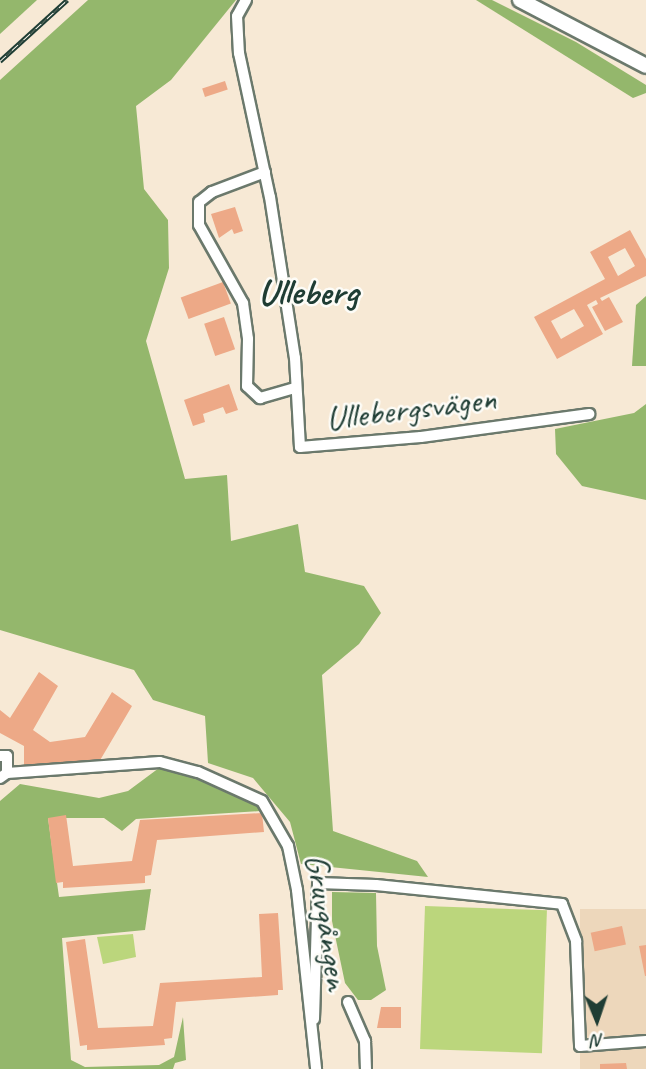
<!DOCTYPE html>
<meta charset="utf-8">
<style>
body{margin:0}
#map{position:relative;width:646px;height:1069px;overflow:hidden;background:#f7e9d5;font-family:Caveat,sans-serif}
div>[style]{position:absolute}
.built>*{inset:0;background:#edd7bb;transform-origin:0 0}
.green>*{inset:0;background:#bbd67c;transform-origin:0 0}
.forest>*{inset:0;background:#94b76c}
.building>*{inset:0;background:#eda987;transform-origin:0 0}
.roads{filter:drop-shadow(2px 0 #6b796c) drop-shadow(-2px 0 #6b796c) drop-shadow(0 2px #6b796c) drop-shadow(0 -2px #6b796c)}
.street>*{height:10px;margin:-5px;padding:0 5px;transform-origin:5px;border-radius:5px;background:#fff}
.secondary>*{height:14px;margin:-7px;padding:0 7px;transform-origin:7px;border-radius:7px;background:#fff}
.rail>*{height:5px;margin-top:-2.5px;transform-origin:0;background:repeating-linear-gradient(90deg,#fdfcf7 0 8px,#1f3d34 0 16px);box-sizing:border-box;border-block:2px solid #1f3d34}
span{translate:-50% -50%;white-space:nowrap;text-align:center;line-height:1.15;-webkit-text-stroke:5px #fdfcf7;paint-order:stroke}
.street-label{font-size:35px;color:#1f3d34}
.neighbourhood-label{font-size:37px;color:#1f3d34;font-weight:700}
.north{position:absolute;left:562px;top:985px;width:70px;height:70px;-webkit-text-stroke:5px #fdfcf7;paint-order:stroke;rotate:178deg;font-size:19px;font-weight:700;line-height:28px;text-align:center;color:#1f3d34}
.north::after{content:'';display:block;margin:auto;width:24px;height:32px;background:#1f3d34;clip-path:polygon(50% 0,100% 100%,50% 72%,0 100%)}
</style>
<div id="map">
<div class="built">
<i style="left:646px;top:909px;width:160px;height:66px;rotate:90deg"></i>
</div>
<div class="green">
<i style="left:425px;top:906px;width:122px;height:143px;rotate:2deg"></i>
<i style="clip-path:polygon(133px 934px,136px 957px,103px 964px,97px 937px)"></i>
</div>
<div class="forest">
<i style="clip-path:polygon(0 0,37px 0,0 34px)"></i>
<i style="clip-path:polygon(88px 0,236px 0,171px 80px,136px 106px,144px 189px,168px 220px,169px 268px,146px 341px,185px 479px,227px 475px,231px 541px,298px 524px,305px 572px,364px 586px,381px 613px,359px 644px,322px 675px,333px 831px,417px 861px,428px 877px,301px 864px,290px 822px,253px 778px,208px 763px,205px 716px,153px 700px,134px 670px,0 630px,0 80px)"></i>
<i style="clip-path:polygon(476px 0,492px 0,576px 42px,646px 85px,646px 93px,633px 98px)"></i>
<i style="clip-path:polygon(646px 296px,646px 366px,632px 366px,636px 305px)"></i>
<i style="clip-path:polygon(646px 404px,646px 500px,582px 486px,556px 454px,555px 429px,634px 413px)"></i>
<i style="clip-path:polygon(159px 768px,193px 774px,258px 802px,260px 811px,136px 819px,122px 831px,104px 818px,48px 818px,59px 897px,151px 889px,145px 930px,62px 938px,71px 1060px,85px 1067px,159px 1065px,174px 1057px,183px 1017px,186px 1060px,175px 1063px,173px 1069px,0 1069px,0 801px,20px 784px,99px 798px,128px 791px)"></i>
<i style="clip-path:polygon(332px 892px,376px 893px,377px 946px,386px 990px,371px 1000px,358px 1000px,345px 983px,332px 921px)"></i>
</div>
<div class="building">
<i style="left:225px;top:81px;width:9px;height:24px;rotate:72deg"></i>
<i style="clip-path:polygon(235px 207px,243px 231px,234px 234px,232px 229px,219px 238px,211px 214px)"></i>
<i style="clip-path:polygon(evenodd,630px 230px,646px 259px,646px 276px,600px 298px,602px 301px,609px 297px,623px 322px,605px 331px,592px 307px,598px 304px,596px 300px,587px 305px,603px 334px,557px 359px,534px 317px,605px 279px,590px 252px,630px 230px,625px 248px,635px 266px,618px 276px,608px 257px,625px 248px,630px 230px,574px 309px,584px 326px,561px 339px,551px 321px,574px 309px)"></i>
<i style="left:223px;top:282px;width:23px;height:45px;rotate:70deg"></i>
<i style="left:224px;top:317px;width:34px;height:21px;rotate:71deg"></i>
<i style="clip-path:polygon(229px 384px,238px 410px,226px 414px,223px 407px,203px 414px,205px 422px,193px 426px,184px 400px)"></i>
<i style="clip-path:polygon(39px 672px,58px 686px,33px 730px,50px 742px,85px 737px,112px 692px,132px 706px,99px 762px,24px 767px,24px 746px,0 733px,0 710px,10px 718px)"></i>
<i style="clip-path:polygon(262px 813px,264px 832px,157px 840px,151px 875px,145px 876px,145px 883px,63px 888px,63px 882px,56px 883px,48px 818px,66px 815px,73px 866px,132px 861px,140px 820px)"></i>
<i style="clip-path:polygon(278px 913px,283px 990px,278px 990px,278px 995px,176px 1002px,172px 1038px,164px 1039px,165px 1045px,87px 1050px,87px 1045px,80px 1046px,66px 942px,85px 939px,98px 1028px,153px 1026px,160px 983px,262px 977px,259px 914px)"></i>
<i style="left:622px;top:926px;width:19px;height:32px;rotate:78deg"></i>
<i style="clip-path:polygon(646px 945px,646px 976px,645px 976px,639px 946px)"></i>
<i style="clip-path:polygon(381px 1007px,401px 1007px,401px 1028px,377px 1028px)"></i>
<i style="clip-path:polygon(626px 1063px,627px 1069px,600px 1069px,600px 1064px)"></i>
</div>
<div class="roads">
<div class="street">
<i style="left:246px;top:0;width:18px;rotate:119deg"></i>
<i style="left:237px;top:16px;width:37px;rotate:87deg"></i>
<i style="left:239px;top:53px;width:147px;rotate:77.9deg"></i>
<i style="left:270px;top:197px;width:163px;rotate:81.2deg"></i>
<i style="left:295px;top:358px;width:89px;rotate:86.8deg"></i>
<i style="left:300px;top:447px;width:121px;rotate:-4.7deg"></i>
<i style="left:421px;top:437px;width:170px;rotate:-7.8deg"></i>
<i style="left:265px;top:172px;width:57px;rotate:159.3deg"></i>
<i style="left:212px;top:192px;width:16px;rotate:142deg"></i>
<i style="left:199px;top:202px;width:23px;rotate:90deg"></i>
<i style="left:199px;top:225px;width:90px;rotate:60.6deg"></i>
<i style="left:243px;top:303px;width:36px;rotate:82deg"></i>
<i style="left:248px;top:339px;width:47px;rotate:91.2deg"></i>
<i style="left:247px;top:386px;width:18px;rotate:43deg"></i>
<i style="left:260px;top:398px;width:37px;rotate:-16deg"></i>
<i style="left:0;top:756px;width:7px"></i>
<i style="left:7px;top:756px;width:17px;rotate:90deg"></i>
<i style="left:0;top:778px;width:9px;rotate:-36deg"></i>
<i style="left:7px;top:773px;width:153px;rotate:-4.1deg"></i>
<i style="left:160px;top:762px;width:39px;rotate:15deg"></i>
<i style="left:198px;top:772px;width:70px;rotate:24.4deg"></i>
<i style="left:262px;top:801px;width:52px;rotate:60deg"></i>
<i style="left:288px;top:846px;width:45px;rotate:78.4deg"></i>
<i style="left:297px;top:890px;width:180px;rotate:83.9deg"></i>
<i style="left:348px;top:1002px;width:43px;rotate:66.4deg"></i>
<i style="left:365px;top:1041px;width:28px;rotate:88deg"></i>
<i style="left:314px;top:1019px;width:136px;rotate:-88.3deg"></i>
<i style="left:318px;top:883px;width:58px;rotate:2deg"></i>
<i style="left:376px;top:885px;width:187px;rotate:5.8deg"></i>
<i style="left:562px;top:904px;width:40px;rotate:69deg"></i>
<i style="left:576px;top:941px;width:105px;rotate:87.8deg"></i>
<i style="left:580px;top:1046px;width:66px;rotate:-4.3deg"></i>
</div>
<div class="secondary">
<i style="left:520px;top:0;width:142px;rotate:27.6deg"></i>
</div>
</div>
<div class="rail">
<i style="left:0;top:61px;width:91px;rotate:-42.3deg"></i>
</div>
<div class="street-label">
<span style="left:411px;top:409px;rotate:-7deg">Ullebergsvägen</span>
<span style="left:327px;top:922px;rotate:81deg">Gruvgången</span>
</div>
<div class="neighbourhood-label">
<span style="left:308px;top:292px">Ulleberg</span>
</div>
<div class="north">N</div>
</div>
